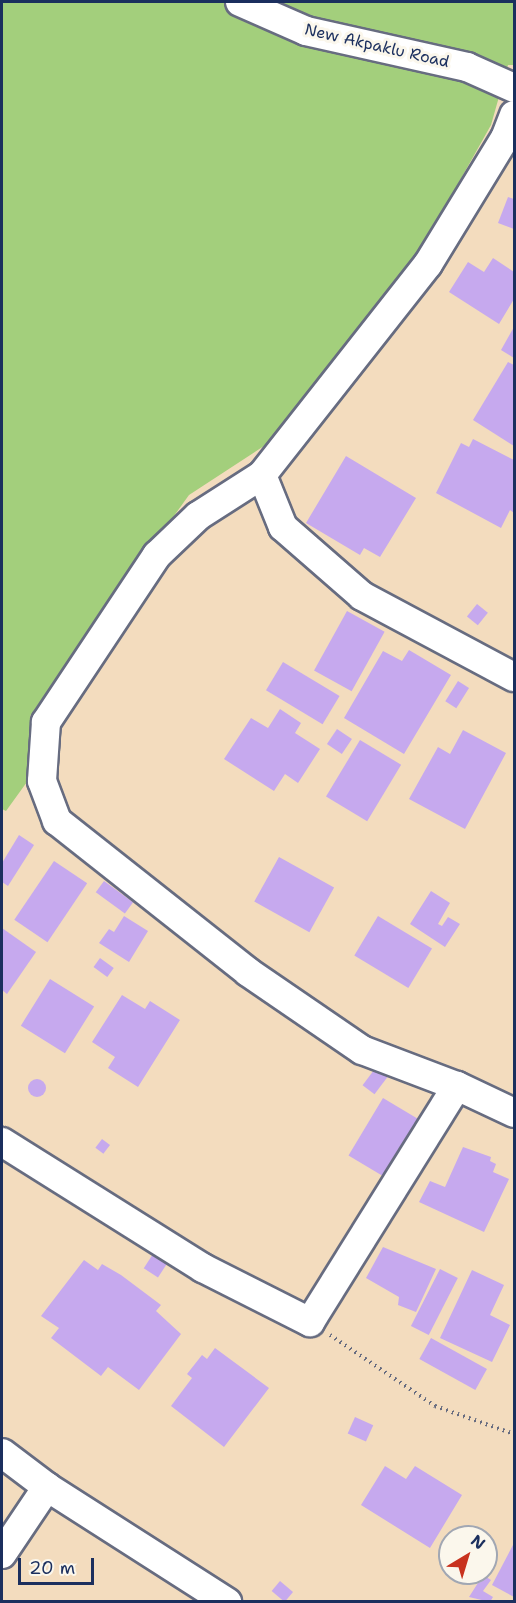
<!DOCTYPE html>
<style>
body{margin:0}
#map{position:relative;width:516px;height:1603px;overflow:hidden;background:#f3dcbe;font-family:"Shantell Sans",sans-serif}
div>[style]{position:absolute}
.green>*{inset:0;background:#a3cf7c}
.building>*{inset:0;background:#c6a9ee;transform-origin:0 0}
.round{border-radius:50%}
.path>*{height:4px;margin-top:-2px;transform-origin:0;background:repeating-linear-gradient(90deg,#676c80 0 1.5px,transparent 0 6px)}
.roads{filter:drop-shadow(2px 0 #676c80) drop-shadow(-2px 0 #676c80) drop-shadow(0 2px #676c80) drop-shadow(0 -2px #676c80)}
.minor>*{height:28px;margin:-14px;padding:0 14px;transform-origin:14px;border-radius:14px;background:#fff}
span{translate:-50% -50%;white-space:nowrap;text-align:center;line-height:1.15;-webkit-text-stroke:6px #fbf7ec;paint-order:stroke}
.street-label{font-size:16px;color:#1b2f5e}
.frame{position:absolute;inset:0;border:3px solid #1b2f5e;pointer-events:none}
.north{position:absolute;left:438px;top:1525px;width:60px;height:60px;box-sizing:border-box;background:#fbf7ec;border:2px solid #a1a7b3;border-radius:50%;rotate:38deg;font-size:16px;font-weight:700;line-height:24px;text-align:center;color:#1b2f5e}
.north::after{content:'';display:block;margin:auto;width:21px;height:27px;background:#c8321e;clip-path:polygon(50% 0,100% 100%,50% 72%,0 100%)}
.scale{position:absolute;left:18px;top:1558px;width:76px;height:27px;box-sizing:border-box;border:3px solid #1b2f5e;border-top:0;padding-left:8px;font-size:18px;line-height:21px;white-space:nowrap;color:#1b2f5e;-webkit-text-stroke:4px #fbf7ec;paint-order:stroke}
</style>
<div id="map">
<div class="green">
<i style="clip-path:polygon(2px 2px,514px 2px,514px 65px,508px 65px,491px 125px,426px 241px,267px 444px,189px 495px,30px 716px,32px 775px,6px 811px,2px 809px)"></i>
</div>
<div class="building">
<i style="clip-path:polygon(508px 197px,514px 199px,514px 229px,498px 223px)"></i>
<i style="clip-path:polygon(493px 258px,514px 272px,514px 299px,499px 324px,449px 292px,468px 262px,484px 272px)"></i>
<i style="clip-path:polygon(514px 327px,514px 358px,501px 350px)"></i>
<i style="clip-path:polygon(508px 362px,514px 365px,514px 446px,473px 420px)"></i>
<i style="clip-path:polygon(473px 439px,514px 460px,514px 513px,510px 510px,501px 528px,436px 493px,461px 443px,469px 447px)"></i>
<i style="clip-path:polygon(346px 456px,416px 498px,380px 557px,364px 548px,360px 555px,306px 523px)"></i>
<i style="left:477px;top:604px;width:14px;height:16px;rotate:39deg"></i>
<i style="left:347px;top:611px;width:43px;height:68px;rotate:29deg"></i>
<i style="clip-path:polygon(409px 650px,451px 675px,404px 754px,344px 718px,383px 651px,402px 661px)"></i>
<i style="left:283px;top:662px;width:66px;height:33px;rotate:31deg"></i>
<i style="left:458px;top:681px;width:13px;height:24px;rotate:32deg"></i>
<i style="clip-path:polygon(280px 709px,301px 723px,295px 733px,320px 749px,298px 783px,285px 774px,274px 791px,224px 759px,251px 718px,268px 728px)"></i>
<i style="left:337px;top:729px;width:18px;height:18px;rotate:34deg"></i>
<i style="clip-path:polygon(463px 730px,506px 753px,465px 829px,409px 799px,438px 747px,450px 754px)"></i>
<i style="left:360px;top:740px;width:48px;height:66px;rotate:31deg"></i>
<i style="clip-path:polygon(19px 835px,34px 845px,8px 886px,2px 882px,2px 863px)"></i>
<i style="left:279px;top:857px;width:63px;height:51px;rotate:29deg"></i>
<i style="left:54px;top:861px;width:40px;height:71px;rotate:34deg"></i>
<i style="left:104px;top:881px;width:36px;height:14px;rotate:36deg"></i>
<i style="clip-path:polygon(431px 891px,450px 903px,438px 924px,442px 926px,448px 917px,460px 924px,445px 947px,410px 924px)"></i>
<i style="clip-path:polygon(124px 916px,148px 931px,129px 962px,99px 943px,109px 929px,114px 932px)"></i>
<i style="left:378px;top:916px;width:63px;height:46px;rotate:31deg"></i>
<i style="clip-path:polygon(2px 928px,36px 952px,7px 994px,2px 990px)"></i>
<i style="left:100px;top:958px;width:17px;height:11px;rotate:36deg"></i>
<i style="left:50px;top:979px;width:52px;height:55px;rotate:32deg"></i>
<i style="clip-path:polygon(122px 995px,145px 1009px,150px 1001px,180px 1020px,138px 1087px,108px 1068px,115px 1057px,92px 1042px)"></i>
<i style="left:380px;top:1062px;width:15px;height:29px;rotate:37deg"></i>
<i class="round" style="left:28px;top:1079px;width:18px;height:18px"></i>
<i style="left:383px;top:1098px;width:41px;height:67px;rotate:31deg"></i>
<i style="left:102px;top:1139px;width:10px;height:11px;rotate:37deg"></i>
<i style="clip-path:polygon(463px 1147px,491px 1157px,490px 1161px,496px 1164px,493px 1172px,509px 1179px,484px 1232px,419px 1202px,430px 1181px,445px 1187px)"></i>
<i style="clip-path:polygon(383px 1247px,436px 1269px,416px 1312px,398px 1305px,399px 1297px,366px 1278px)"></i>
<i style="left:153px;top:1254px;width:17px;height:17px;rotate:33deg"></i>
<i style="clip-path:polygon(84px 1260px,98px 1270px,102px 1264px,121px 1275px,161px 1305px,156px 1311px,181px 1334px,139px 1390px,108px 1367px,101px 1376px,51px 1338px,59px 1328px,41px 1316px)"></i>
<i style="left:440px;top:1269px;width:20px;height:64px;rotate:27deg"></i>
<i style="clip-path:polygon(472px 1270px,504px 1285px,490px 1315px,510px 1325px,492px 1362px,440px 1338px)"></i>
<i style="left:431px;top:1338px;width:64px;height:24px;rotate:29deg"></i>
<i style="clip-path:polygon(215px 1348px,269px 1388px,224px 1447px,171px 1406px,192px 1378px,187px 1374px,202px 1355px,207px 1359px)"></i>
<i style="left:355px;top:1417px;width:20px;height:18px;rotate:24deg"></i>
<i style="clip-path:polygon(385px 1466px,406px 1479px,415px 1466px,462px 1495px,430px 1548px,361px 1505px)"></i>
<i style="clip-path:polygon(514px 1543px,514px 1597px,492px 1585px)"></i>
<i style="clip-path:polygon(483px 1575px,491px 1580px,483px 1591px,493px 1597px,490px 1602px,469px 1597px)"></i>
<i style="left:280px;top:1581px;width:17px;height:13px;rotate:40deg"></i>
</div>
<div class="path">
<i style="left:330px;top:1335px;width:127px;rotate:34.1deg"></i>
<i style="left:435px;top:1406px;width:84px;rotate:19.5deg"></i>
</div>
<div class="roads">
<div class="minor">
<i style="left:240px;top:2px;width:72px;rotate:23.7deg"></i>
<i style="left:306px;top:31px;width:165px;rotate:12.6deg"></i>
<i style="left:467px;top:67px;width:51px;rotate:24.1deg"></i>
<i style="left:514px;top:115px;width:25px;rotate:111deg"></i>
<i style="left:505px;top:138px;width:148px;rotate:121.4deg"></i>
<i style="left:428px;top:264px;width:268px;rotate:128.2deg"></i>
<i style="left:262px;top:475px;width:56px;rotate:68deg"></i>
<i style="left:283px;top:527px;width:105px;rotate:41.1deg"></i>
<i style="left:362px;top:596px;width:172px;rotate:28.1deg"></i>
<i style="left:262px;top:475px;width:76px;rotate:147.4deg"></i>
<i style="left:198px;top:516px;width:57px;rotate:136.4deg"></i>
<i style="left:157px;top:555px;width:201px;rotate:123.6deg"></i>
<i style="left:46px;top:722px;width:59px;rotate:93.9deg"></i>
<i style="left:42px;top:781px;width:43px;rotate:69.4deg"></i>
<i style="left:57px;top:821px;width:243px;rotate:38.3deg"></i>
<i style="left:248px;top:972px;width:138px;rotate:34.4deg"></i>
<i style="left:362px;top:1050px;width:102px;rotate:20.8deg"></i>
<i style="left:457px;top:1086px;width:63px;rotate:25.3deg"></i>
<i style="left:2px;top:1142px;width:237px;rotate:32.1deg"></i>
<i style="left:203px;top:1268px;width:120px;rotate:26.8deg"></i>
<i style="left:310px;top:1322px;width:278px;rotate:-58.1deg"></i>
<i style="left:2px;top:1453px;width:56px;rotate:37.1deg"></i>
<i style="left:47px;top:1487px;width:214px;rotate:32.6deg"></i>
<i style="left:2px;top:1554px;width:81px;rotate:-56.1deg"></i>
</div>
</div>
<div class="street-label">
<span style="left:377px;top:46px;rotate:13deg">New Akpaklu Road</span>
</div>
<div class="frame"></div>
<div class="north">N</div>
<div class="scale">20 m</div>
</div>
